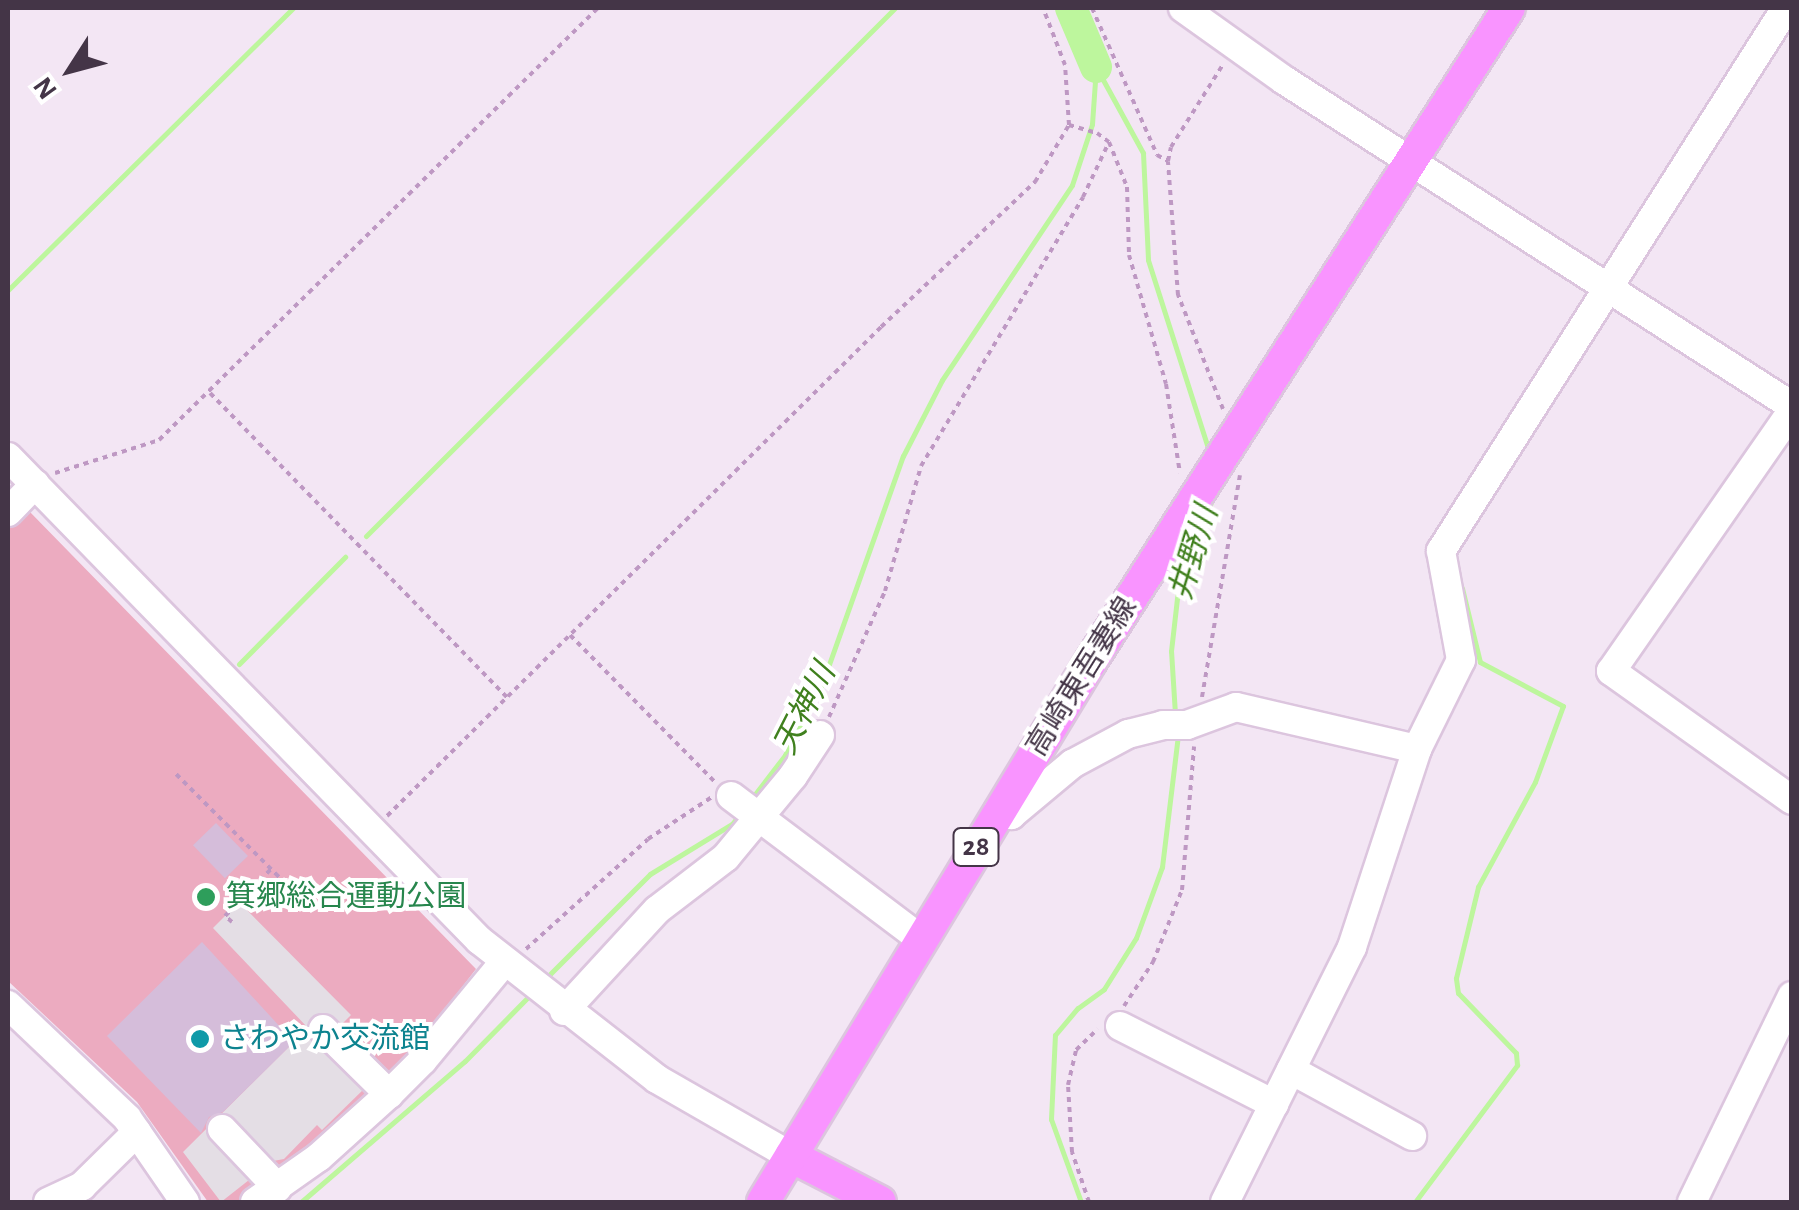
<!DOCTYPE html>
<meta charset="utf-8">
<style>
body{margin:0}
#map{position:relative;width:1799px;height:1210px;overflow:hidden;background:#f3e6f4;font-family:"Alegreya Sans","Noto Sans JP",sans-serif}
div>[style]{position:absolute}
.green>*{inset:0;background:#ecabc0}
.parking>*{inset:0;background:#e4dee5}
.stream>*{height:5px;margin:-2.5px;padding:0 2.5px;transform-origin:2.5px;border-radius:2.5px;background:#bdf69d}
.river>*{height:32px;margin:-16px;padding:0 16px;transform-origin:16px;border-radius:16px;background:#bdf69d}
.building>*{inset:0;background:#d5bdda;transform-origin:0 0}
.path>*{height:4px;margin-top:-2px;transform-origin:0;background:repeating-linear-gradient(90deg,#be98c3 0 5px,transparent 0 10px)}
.roads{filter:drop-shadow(2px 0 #dcc5de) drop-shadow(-2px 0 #dcc5de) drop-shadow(0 2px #dcc5de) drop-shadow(0 -2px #dcc5de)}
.minor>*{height:28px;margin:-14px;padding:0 14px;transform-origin:14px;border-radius:14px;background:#fff}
.major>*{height:32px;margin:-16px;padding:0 16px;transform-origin:16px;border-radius:16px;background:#f994ff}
.dots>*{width:28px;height:28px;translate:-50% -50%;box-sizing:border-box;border:5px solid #fff;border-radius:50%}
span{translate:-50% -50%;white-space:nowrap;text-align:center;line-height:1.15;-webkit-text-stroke:8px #fff;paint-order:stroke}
.shield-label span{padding:2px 8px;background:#fff;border:2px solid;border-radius:8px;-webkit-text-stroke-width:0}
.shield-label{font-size:28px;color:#443547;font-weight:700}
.street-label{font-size:30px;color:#443547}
.leisure-label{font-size:30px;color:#27864d}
.left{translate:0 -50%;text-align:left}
.culture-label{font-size:30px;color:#0d838f}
.water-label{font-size:32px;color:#40801e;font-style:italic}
.frame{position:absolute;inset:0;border:10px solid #443547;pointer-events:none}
.north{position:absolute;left:20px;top:20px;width:100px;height:100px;-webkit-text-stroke:8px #fff;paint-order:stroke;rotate:234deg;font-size:28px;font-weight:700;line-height:40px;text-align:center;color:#443547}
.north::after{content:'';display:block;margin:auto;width:35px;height:45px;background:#443547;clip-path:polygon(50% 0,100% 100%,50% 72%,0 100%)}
</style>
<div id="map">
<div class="green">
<i style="clip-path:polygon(29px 511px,476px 969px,413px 1051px,293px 1161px,238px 1202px,208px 1202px,137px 1102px,8px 981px,8px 527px)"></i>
</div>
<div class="parking">
<i style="clip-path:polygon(239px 902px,351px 1015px,324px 1042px,367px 1086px,322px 1130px,317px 1125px,284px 1159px,273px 1161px,221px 1202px,183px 1152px,308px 1028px,213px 928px)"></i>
</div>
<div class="stream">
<i style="left:1096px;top:67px;width:98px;rotate:61.3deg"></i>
<i style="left:1143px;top:153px;width:107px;rotate:87.3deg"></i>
<i style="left:1148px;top:260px;width:201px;rotate:72.3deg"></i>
<i style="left:8px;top:290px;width:401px;rotate:-44.7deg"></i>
<i style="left:1438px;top:529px;width:87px;rotate:-57.2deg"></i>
<i style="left:366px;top:536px;width:747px;rotate:-44.95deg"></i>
<i style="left:239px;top:664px;width:151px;rotate:-45.3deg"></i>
<i style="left:1175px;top:714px;width:63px;rotate:-93.6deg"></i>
<i style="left:1171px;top:651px;width:61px;rotate:-83.5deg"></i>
<i style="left:1178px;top:590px;width:94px;rotate:-69.4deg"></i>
<i style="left:752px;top:798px;width:54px;rotate:-52.5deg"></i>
<i style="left:785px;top:755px;width:77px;rotate:-62.1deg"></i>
<i style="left:821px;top:687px;width:245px;rotate:-70.5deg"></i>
<i style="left:903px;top:456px;width:85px;rotate:-62.8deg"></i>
<i style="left:942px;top:380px;width:234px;rotate:-56.3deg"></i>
<i style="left:1072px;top:185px;width:64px;rotate:-71.8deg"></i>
<i style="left:1092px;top:124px;width:57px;rotate:-86deg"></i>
<i style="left:543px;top:981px;width:151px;rotate:-45deg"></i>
<i style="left:650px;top:874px;width:96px;rotate:-31.4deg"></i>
<i style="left:732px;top:824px;width:11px;rotate:-52deg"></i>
<i style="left:301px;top:1202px;width:216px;rotate:-40.7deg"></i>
<i style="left:465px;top:1061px;width:95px;rotate:-45.4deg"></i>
<i style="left:1081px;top:1202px;width:88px;rotate:-109.9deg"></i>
<i style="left:1051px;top:1119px;width:84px;rotate:-87.3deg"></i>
<i style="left:1055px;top:1035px;width:35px;rotate:-50deg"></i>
<i style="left:1078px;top:1008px;width:32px;rotate:-36deg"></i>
<i style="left:1104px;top:989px;width:60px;rotate:-57.9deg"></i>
<i style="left:1136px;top:938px;width:76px;rotate:-69.9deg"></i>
<i style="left:1162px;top:867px;width:133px;rotate:-83.1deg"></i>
<i style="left:1415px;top:1202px;width:171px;rotate:-53.3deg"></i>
<i style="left:1517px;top:1065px;width:12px;rotate:-95deg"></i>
<i style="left:1516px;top:1053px;width:83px;rotate:-134deg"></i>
<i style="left:1458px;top:993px;width:15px;rotate:-98deg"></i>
<i style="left:1456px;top:978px;width:94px;rotate:-76.4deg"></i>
<i style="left:1478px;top:887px;width:119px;rotate:-61.5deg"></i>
<i style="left:1535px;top:782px;width:81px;rotate:-69.8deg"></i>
<i style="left:1563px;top:706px;width:94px;rotate:-152.1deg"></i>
<i style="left:1480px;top:662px;width:76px;rotate:-103.7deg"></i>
</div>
<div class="river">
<i style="left:1071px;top:8px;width:64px;rotate:67deg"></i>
</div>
<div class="building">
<i style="left:216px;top:823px;width:46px;height:32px;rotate:46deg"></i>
<i style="clip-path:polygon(202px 942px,294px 1042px,223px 1112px,209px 1117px,201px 1133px,107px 1036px)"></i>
</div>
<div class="path">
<i style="left:1092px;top:8px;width:161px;rotate:66.1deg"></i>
<i style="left:1157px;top:155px;width:13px;rotate:29deg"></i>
<i style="left:1069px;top:125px;width:29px;rotate:16deg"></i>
<i style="left:1097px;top:133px;width:15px;rotate:37deg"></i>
<i style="left:1109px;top:142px;width:48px;rotate:68.2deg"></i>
<i style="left:1127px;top:187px;width:68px;rotate:88.3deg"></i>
<i style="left:1129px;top:255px;width:134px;rotate:74deg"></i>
<i style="left:1166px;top:384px;width:90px;rotate:81.1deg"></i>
<i style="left:210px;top:393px;width:425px;rotate:45.7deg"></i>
<i style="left:1223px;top:409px;width:123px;rotate:-111.5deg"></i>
<i style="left:1178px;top:295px;width:134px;rotate:-94.3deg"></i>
<i style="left:1168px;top:161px;width:14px;rotate:-78deg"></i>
<i style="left:1171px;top:147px;width:99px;rotate:-57.8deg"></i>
<i style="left:55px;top:473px;width:109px;rotate:-17.6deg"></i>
<i style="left:159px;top:440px;width:616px;rotate:-44.54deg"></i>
<i style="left:570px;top:635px;width:208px;rotate:45.4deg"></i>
<i style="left:1202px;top:697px;width:225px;rotate:-80.3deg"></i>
<i style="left:829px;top:717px;width:138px;rotate:-66deg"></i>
<i style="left:885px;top:591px;width:130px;rotate:-73.9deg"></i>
<i style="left:921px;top:466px;width:314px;rotate:-58.9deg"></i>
<i style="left:1083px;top:197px;width:61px;rotate:-64.7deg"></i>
<i style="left:176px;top:774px;width:148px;rotate:45deg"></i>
<i style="left:387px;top:816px;width:695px;rotate:-44.71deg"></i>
<i style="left:881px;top:327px;width:212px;rotate:-43.3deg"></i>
<i style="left:1035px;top:182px;width:66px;rotate:-59.2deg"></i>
<i style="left:1069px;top:125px;width:60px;rotate:-93.8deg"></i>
<i style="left:1065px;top:65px;width:61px;rotate:-111.1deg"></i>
<i style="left:232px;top:922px;width:9px;rotate:-139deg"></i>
<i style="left:225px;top:916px;width:66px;rotate:-45.6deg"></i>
<i style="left:526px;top:949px;width:164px;rotate:-42deg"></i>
<i style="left:648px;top:839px;width:77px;rotate:-33.3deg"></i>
<i style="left:1124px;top:1006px;width:53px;rotate:-56.6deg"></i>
<i style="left:1153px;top:962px;width:78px;rotate:-68.1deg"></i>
<i style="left:1182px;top:890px;width:144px;rotate:-85.2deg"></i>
<i style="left:1089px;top:1202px;width:53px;rotate:-108.8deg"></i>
<i style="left:1072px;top:1152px;width:67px;rotate:-93.4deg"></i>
<i style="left:1068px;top:1085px;width:36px;rotate:-77deg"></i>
<i style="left:1076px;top:1050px;width:30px;rotate:-44deg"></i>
</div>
<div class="roads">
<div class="minor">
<i style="left:1183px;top:8px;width:124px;rotate:35.5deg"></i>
<i style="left:1284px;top:80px;width:604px;rotate:32.69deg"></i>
<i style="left:1792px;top:411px;width:317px;rotate:124.8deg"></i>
<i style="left:1611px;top:671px;width:222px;rotate:35.5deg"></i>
<i style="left:8px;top:457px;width:675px;rotate:45.72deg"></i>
<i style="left:479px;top:940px;width:226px;rotate:38deg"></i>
<i style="left:657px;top:1079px;width:155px;rotate:29.9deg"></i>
<i style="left:8px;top:512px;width:39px;rotate:-46deg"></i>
<i style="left:731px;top:796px;width:238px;rotate:37deg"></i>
<i style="left:998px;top:811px;width:14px;rotate:17deg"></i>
<i style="left:1011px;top:815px;width:80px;rotate:-39.9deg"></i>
<i style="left:1072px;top:764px;width:64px;rotate:-28.2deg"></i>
<i style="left:1128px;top:734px;width:36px;rotate:-14deg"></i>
<i style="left:1163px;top:725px;width:24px"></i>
<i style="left:1187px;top:725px;width:52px;rotate:-20.2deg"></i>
<i style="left:1236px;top:707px;width:186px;rotate:13.1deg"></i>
<i style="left:8px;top:1005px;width:164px;rotate:43.5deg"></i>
<i style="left:127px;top:1118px;width:102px;rotate:55.4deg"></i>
<i style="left:564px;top:1011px;width:137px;rotate:-47.4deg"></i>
<i style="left:657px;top:910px;width:87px;rotate:-37.5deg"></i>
<i style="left:726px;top:857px;width:105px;rotate:-50.4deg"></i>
<i style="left:793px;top:776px;width:49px;rotate:-56.6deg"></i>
<i style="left:1120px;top:1026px;width:173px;rotate:26.9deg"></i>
<i style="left:323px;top:1029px;width:93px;rotate:44.6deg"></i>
<i style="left:1291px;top:1070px;width:138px;rotate:28.6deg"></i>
<i style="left:222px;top:1129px;width:81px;rotate:46.5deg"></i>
<i style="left:48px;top:1202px;width:38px;rotate:-25deg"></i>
<i style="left:82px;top:1186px;width:77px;rotate:-44.5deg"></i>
<i style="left:255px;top:1202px;width:78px;rotate:-35.1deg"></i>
<i style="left:319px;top:1157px;width:94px;rotate:-42deg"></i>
<i style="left:389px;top:1094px;width:48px;rotate:-45deg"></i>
<i style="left:423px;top:1060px;width:127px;rotate:-50.4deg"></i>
<i style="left:1225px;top:1202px;width:285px;rotate:-63.5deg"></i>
<i style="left:1352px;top:947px;width:208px;rotate:-71.8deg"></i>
<i style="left:1417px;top:749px;width:99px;rotate:-63.7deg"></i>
<i style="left:1461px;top:660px;width:111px;rotate:-100.4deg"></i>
<i style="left:1441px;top:551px;width:643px;rotate:-57.57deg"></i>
<i style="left:1692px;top:1202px;width:229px;rotate:-64.1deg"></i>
</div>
<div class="major">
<i style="left:791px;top:1156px;width:100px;rotate:27.3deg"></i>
<i style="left:763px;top:1202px;width:633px;rotate:-58.77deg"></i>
<i style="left:1091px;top:661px;width:775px;rotate:-57.38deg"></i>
</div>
</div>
<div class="dots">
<i style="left:206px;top:897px;background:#2e9e5b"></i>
<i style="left:200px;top:1039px;background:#0f9aa8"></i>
</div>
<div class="shield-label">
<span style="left:976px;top:847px">28</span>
</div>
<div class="street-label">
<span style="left:1082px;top:677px;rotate:-58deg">高崎東吾妻線</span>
</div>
<div class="leisure-label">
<span class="left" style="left:226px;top:897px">箕郷総合運動公園</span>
</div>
<div class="culture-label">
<span class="left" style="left:220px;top:1039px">さわやか交流館</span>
</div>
<div class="water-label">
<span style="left:1194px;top:553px;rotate:-73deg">井野川</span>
<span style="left:805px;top:709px;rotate:-63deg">天神川</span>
</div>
<div class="frame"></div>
<div class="north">N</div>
</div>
